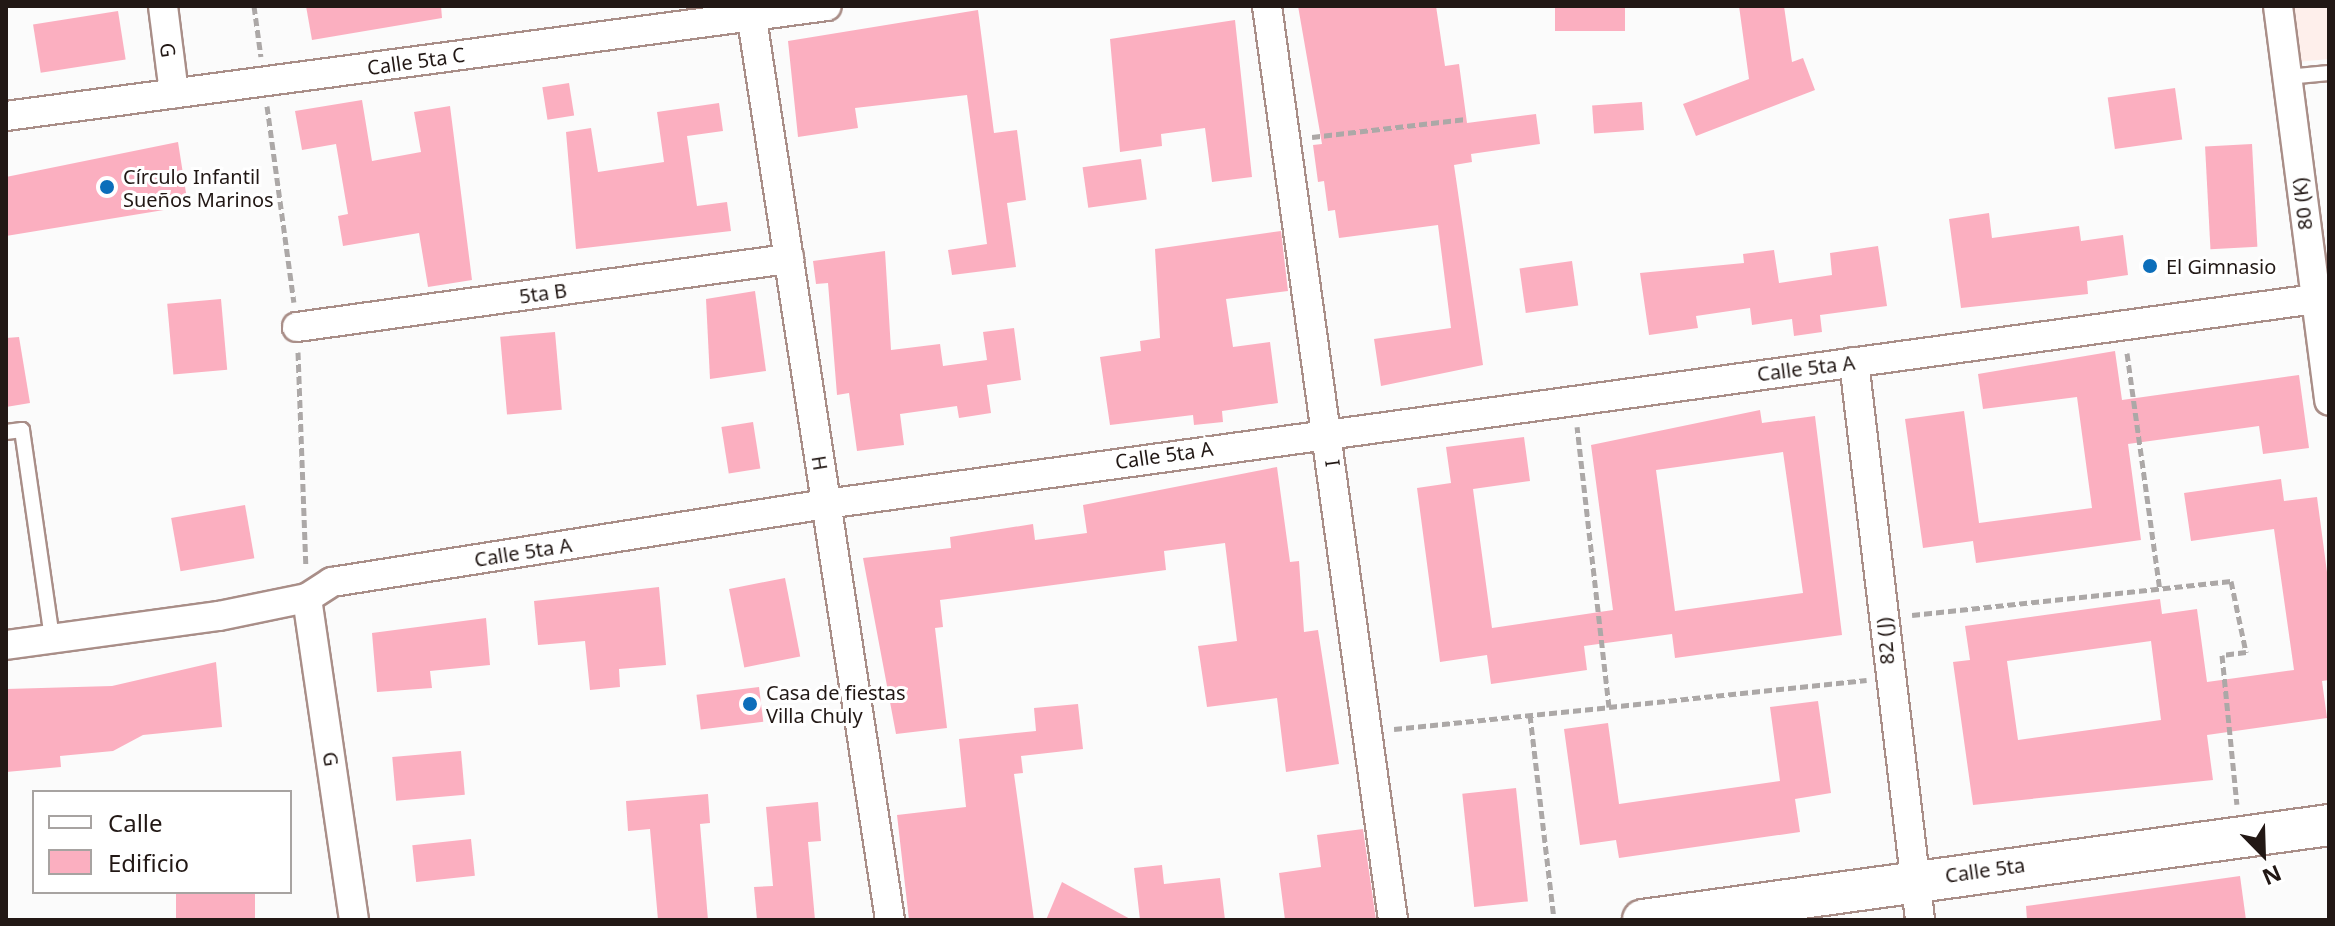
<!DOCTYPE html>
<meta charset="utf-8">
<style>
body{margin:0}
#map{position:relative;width:2335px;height:926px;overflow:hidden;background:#fbfbfb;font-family:"Noto Sans",sans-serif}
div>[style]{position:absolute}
.built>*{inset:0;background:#feefeb}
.building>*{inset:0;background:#fbafc0;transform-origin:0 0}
.path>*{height:5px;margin-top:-2.5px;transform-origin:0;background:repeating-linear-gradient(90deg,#aca8a7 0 8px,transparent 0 12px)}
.roads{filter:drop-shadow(2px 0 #a98e88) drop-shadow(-2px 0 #a98e88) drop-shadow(0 2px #a98e88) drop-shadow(0 -2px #a98e88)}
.lane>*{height:14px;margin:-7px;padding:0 7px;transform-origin:7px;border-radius:7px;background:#fff}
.street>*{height:28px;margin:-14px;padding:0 14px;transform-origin:14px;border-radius:14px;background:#fff}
.secondary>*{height:40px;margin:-20px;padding:0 20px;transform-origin:20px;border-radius:20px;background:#fff}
.dots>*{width:22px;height:22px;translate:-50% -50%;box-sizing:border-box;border:4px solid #fff;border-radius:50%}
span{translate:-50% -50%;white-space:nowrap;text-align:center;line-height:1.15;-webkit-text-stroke:6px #fff;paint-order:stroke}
.street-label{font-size:20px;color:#221815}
.poi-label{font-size:20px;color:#221815}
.left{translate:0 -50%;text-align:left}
.frame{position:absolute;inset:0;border:8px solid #221815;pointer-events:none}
.legend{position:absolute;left:32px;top:790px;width:260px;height:104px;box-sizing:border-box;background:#fff;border:2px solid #a7a3a1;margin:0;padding:10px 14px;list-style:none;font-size:24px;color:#221815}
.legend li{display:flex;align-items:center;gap:16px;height:40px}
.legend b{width:40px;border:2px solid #a7a3a1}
.north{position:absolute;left:2223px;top:814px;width:80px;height:80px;-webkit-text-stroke:6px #fff;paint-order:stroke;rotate:157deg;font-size:22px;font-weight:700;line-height:32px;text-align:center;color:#221815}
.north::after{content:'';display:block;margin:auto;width:28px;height:36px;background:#221815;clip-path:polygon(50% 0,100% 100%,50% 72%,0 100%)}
</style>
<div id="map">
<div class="built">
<i style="clip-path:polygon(2292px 6px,2329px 6px,2329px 59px,2297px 62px)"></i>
</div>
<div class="building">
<i style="clip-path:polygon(306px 6px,441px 6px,442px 18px,312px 40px)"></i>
<i style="clip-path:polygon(1298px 6px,1436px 6px,1445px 66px,1459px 64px,1467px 123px,1536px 114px,1540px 144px,1471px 154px,1472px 162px,1454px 165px,1483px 365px,1381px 386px,1374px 339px,1451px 328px,1438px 225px,1339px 238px,1335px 210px,1328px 211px,1324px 181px,1318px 182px,1313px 145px,1322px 144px)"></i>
<i style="left:1555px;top:6px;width:70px;height:25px"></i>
<i style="clip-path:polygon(1739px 6px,1784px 6px,1792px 62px,1803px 58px,1815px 90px,1696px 136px,1683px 104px,1749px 79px)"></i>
<i style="clip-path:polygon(978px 10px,994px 133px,1017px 130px,1026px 200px,1007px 203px,1016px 267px,952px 275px,948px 250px,987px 244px,967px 95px,855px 108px,858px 128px,798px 137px,788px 41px)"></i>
<i style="left:118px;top:11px;width:49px;height:86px;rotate:81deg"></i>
<i style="clip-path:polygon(1235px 20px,1252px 177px,1212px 182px,1205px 128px,1161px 134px,1162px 146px,1120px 152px,1110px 39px)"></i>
<i style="left:569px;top:83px;width:33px;height:27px;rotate:81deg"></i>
<i style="left:2175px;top:88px;width:52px;height:68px;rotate:82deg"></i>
<i style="clip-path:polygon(362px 100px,372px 161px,421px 152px,414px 112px,450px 106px,472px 280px,428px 287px,419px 233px,343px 246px,338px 216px,348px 214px,336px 144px,302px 150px,295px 111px)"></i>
<i style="left:1642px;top:102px;width:28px;height:50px;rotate:86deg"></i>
<i style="clip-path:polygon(719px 103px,723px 131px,687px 136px,697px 206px,727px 202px,731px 231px,576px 249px,566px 132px,591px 128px,598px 172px,664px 162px,657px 112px)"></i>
<i style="clip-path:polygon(178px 142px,188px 206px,6px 236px,6px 177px)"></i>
<i style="left:2252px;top:144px;width:103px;height:47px;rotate:87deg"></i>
<i style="left:1141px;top:159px;width:41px;height:59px;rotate:82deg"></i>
<i style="clip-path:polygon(1989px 213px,1992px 238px,2079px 226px,2081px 241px,2123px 235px,2128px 275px,2087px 281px,2088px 294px,1961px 308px,1949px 219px)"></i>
<i style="clip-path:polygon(1281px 231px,1288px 291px,1226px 299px,1233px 347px,1270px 342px,1278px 403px,1222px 411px,1223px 422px,1194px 425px,1193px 415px,1110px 425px,1100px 357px,1141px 351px,1140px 341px,1160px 338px,1155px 249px)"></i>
<i style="clip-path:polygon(1878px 246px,1887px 306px,1820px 315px,1822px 332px,1794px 336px,1792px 319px,1752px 325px,1750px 308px,1696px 316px,1698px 328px,1649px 335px,1640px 273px,1744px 263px,1743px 254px,1774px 250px,1779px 283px,1832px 275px,1830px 253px)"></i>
<i style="clip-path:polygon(885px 251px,891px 350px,940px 344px,943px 366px,987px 360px,983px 332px,1014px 328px,1021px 380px,987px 385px,991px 413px,959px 418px,957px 406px,900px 414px,904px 445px,857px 451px,849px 393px,837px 395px,828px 283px,816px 284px,813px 261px)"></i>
<i style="left:1572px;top:261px;width:45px;height:53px;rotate:82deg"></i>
<i style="clip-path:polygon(755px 291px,766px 371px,710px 379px,706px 299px)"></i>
<i style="left:221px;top:299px;width:71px;height:54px;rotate:85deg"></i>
<i style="left:555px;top:332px;width:78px;height:55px;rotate:85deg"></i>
<i style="clip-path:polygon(19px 337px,30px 403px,6px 407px,6px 338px)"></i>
<i style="clip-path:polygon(2115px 351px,2122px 400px,2299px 375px,2309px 448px,2263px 454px,2259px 426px,2128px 444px,2141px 540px,1976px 563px,1973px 541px,1923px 548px,1905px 419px,1964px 411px,1979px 523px,2092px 508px,2077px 397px,1983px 409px,1978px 374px)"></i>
<i style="clip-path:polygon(evenodd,1760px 410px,1762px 423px,1815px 416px,1842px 635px,1675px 658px,1672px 634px,1584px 646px,1587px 670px,1491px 684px,1487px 655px,1440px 662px,1417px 488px,1451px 483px,1446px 447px,1524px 437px,1530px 481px,1473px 489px,1492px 628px,1613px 610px,1591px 445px,1760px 410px,1783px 452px,1803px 593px,1675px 611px,1656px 470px,1783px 452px)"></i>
<i style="left:753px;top:422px;width:47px;height:32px;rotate:81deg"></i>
<i style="clip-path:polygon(1277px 467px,1290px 562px,1299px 561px,1304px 632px,1318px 630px,1339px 764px,1286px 772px,1277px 698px,1207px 707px,1198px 646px,1237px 641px,1225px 543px,1164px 551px,1166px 570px,940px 600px,943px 627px,935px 628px,947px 728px,896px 734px,863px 558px,951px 548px,950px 537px,1033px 524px,1035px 540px,1087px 533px,1083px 505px)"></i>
<i style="clip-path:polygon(evenodd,2281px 479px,2284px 501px,2317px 497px,2329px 587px,2329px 680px,2322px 681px,2327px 718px,2207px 735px,2213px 780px,1973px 805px,1953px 662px,1970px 660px,1965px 626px,2160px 599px,2162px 614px,2197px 609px,2207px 682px,2294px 670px,2274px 529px,2191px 541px,2184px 493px,2281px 479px,2151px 641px,2161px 720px,2018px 740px,2007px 661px,2151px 641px)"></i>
<i style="left:245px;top:505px;width:54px;height:75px;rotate:80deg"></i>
<i style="left:785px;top:578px;width:80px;height:57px;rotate:79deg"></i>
<i style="clip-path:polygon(659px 587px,666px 665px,619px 669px,620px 687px,590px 690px,585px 641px,538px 645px,534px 601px)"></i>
<i style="clip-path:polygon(486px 618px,490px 665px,430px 671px,432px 688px,377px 692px,372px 633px)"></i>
<i style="clip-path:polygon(216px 662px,222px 727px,143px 735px,113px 751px,60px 756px,61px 767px,6px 772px,6px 689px,112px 686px)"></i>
<i style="left:759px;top:687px;width:35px;height:63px;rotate:83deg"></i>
<i style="clip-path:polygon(1818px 701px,1831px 793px,1795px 799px,1800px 832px,1619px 858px,1616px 840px,1580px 845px,1564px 729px,1608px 723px,1619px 804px,1780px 781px,1770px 707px)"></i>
<i style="clip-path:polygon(1078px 704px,1083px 749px,1021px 756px,1023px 773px,1014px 774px,1034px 920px,909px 920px,897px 815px,966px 807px,959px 739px,1036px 731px,1034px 708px)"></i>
<i style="left:461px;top:751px;width:44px;height:69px;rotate:85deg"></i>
<i style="left:1516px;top:788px;width:114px;height:54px;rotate:84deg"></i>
<i style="clip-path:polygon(708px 794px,710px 823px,700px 824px,708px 920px,658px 920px,650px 829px,628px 831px,626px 801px)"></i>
<i style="clip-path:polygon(818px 802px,821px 841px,808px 842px,815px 920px,757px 920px,754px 887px,773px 886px,766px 807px)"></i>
<i style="clip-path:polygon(1363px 829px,1376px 920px,1285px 920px,1279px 873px,1321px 867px,1317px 835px)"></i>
<i style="left:471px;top:839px;width:37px;height:59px;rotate:84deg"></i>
<i style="clip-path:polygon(1162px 865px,1164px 884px,1220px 878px,1225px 920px,1140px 920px,1134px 868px)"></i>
<i style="clip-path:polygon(2240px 876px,2246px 920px,2027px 920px,2026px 906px)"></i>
<i style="clip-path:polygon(1062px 882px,1132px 920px,1046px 920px)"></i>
<i style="left:176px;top:892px;width:79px;height:28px"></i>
</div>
<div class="path">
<i style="left:254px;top:6px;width:51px;rotate:82.2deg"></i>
<i style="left:267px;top:106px;width:198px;rotate:82.2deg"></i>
<i style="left:1312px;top:137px;width:155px;rotate:-6.7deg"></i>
<i style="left:298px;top:352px;width:214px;rotate:87.9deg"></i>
<i style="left:2127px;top:353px;width:239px;rotate:82.1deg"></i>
<i style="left:1912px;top:615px;width:321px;rotate:-6.1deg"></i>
<i style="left:2231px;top:581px;width:73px;rotate:78.1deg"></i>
<i style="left:2246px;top:652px;width:24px;rotate:173deg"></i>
<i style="left:2222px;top:655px;width:150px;rotate:84.3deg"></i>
<i style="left:1609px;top:707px;width:259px;rotate:-6deg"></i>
<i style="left:1530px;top:715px;width:206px;rotate:83.3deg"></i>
<i style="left:1394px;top:729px;width:216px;rotate:-5.8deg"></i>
<i style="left:1609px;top:707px;width:282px;rotate:-96.5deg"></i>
</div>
<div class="roads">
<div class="lane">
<i style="left:2287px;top:77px;width:42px;rotate:-5.4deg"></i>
<i style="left:6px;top:432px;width:16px;rotate:-7deg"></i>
<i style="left:22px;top:430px;width:211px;rotate:81.8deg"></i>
</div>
<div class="street">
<i style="left:163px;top:6px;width:88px;rotate:82.8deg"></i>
<i style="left:750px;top:6px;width:925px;rotate:81.29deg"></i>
<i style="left:1267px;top:6px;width:923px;rotate:82.15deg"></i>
<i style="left:2278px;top:6px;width:398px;rotate:82.6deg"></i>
<i style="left:6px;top:116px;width:828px;rotate:-7.63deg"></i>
<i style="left:297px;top:327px;width:497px;rotate:-7.9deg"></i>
<i style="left:1854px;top:362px;width:562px;rotate:83.25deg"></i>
<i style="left:307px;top:598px;width:325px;rotate:81.7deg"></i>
<i style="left:6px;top:645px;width:215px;rotate:-7.8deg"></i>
<i style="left:219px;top:616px;width:90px;rotate:-11.6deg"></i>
<i style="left:307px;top:598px;width:30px;rotate:-33deg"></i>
<i style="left:332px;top:582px;width:500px;rotate:-8.97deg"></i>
<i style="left:826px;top:504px;width:1517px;rotate:-7.84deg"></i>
</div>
<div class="secondary">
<i style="left:1643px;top:920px;width:693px;rotate:-7.88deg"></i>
</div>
</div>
<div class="dots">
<i style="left:107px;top:187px;background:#0c6eba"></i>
<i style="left:2150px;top:266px;background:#0c6eba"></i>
<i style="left:750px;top:704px;background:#0c6eba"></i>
</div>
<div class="street-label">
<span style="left:168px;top:50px;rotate:83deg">G</span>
<span style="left:416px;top:61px;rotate:-8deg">Calle 5ta C</span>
<span style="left:2302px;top:204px;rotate:-97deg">80 (K)</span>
<span style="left:543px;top:293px;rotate:-8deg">5ta B</span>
<span style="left:1806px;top:368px;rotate:-7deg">Calle 5ta A</span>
<span style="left:1164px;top:455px;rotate:-8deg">Calle 5ta A</span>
<span style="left:820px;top:463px;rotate:81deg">H</span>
<span style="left:1333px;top:463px;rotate:82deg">I</span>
<span style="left:523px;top:552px;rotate:-9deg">Calle 5ta A</span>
<span style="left:1885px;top:641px;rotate:-95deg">82 (J)</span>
<span style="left:331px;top:759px;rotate:82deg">G</span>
<span style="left:1985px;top:870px;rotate:-8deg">Calle 5ta</span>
</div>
<div class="poi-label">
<span class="left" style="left:123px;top:188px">Círculo Infantil<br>Sueños Marinos</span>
<span class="left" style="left:2166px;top:266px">El Gimnasio</span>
<span class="left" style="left:766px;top:704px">Casa de fiestas<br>Villa Chuly</span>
</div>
<div class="frame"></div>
<ul class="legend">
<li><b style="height:10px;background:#fff"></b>Calle</li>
<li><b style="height:22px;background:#fbafc0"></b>Edificio</li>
</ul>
<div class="north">N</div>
</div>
